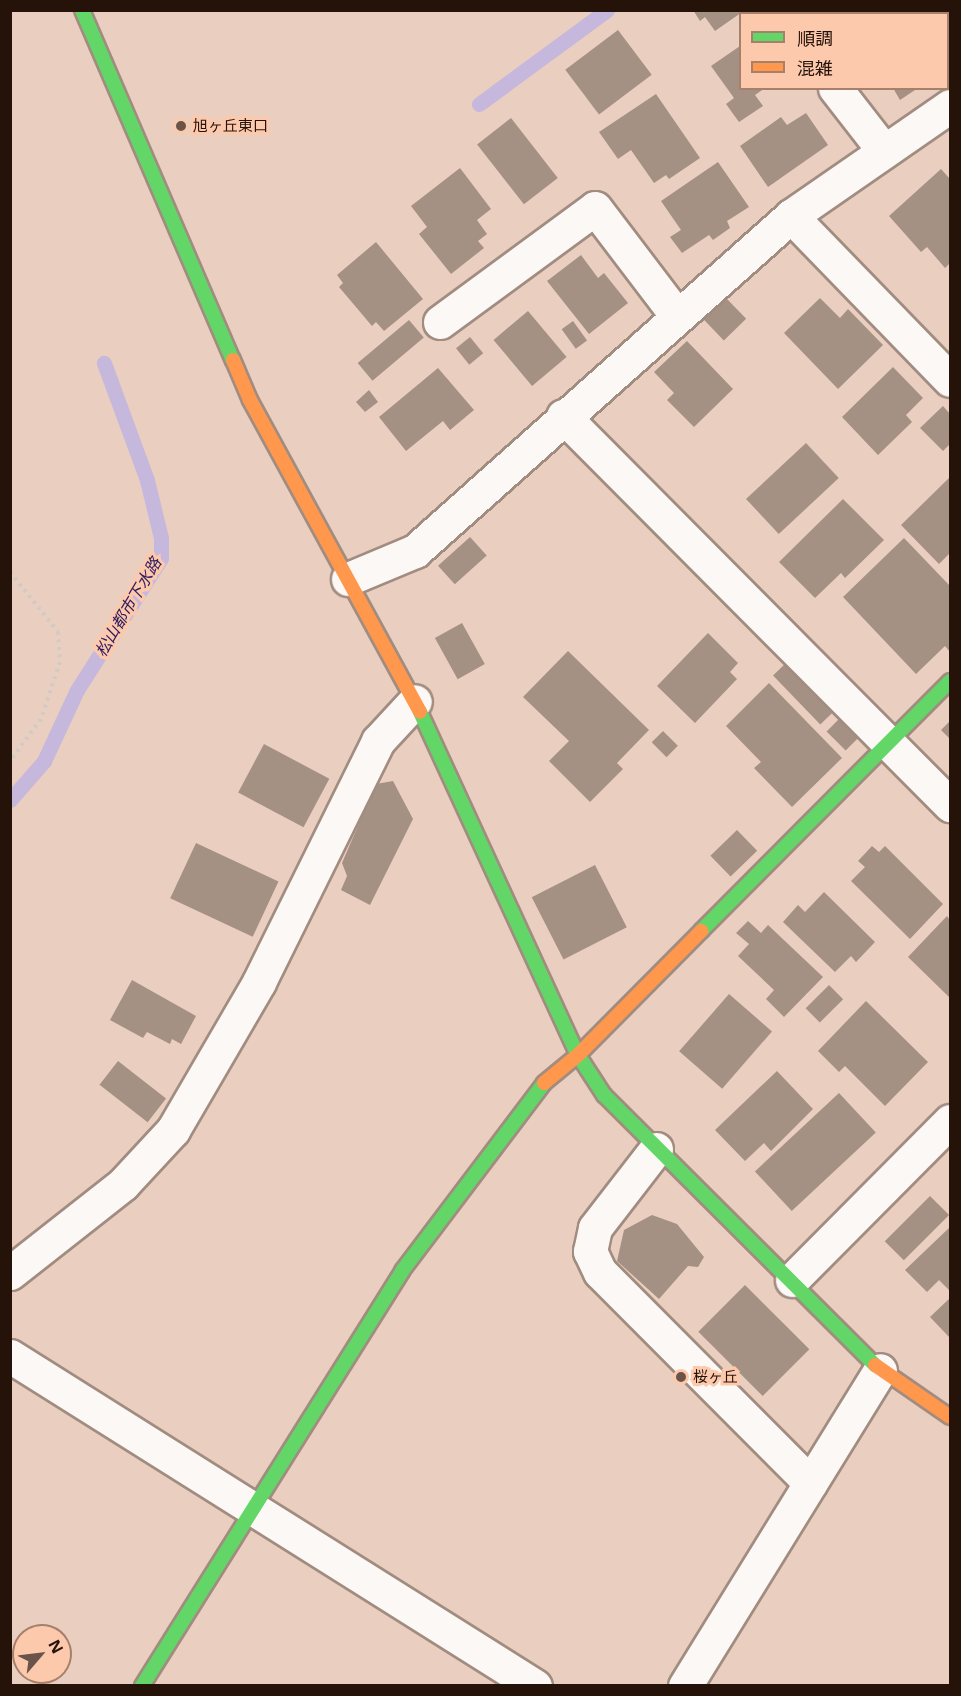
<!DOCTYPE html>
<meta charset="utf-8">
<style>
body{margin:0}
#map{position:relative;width:961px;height:1696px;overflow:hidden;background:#eacebf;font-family:"Open Sans","Noto Sans JP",sans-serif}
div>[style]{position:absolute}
.stream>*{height:15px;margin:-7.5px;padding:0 7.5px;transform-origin:7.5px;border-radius:7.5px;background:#c5b8dc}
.building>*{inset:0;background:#a59084;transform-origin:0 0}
.path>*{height:4px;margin-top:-2px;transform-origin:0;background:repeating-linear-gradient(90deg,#d2cac5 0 3px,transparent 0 7.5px)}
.roads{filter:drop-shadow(2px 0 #a18c80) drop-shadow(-2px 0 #a18c80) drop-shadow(0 2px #a18c80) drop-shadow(0 -2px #a18c80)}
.street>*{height:33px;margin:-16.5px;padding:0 16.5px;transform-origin:16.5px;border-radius:16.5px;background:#fcf8f5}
.fast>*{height:14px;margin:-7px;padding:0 7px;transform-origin:7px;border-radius:7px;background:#63d668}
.slow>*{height:14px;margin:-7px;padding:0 7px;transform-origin:7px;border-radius:7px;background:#ff974d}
.dots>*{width:16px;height:16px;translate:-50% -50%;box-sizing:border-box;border:3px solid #fcc9ad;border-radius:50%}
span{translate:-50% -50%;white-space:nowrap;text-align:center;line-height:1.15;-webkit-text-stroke:6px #fcc9ad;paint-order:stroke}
.poi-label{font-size:15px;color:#251309}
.left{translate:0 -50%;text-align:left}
.water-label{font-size:16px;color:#2c1b5d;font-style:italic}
.frame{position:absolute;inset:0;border:12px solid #251309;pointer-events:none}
.legend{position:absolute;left:739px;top:12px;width:210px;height:78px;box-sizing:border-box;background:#fcc9ad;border:2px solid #a6806b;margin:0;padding:8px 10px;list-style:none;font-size:18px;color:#251309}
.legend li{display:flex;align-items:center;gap:12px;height:30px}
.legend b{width:30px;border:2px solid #a6806b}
.north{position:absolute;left:12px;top:1624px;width:60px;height:60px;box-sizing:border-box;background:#fcc9ad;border:2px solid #a6806b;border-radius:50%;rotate:62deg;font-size:16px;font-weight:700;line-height:24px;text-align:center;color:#251309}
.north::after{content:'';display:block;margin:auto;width:21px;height:27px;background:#6a5449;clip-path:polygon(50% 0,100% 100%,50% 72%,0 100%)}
</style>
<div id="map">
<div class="stream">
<i style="left:479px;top:104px;width:159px;rotate:-36.3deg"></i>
<i style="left:10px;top:800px;width:52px;rotate:-48.9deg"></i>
<i style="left:44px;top:761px;width:78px;rotate:-65.1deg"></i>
<i style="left:77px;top:690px;width:156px;rotate:-57.5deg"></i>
<i style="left:161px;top:558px;width:20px;rotate:-90deg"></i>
<i style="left:161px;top:538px;width:60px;rotate:-103.6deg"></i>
<i style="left:147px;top:480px;width:125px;rotate:-110.2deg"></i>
</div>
<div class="building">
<i style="clip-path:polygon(693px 10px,745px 10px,715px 31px,705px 17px,700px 21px)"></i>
<i style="clip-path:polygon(832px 10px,848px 10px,850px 14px,828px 14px)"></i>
<i style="left:618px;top:30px;width:56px;height:66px;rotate:53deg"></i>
<i style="clip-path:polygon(740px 46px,740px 88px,765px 88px,755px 95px,763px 106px,739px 122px,726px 104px,734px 98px,711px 66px)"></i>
<i style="clip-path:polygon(893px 88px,918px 88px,900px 100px)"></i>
<i style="clip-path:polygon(656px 94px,700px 158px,669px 179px,666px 175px,654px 183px,631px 150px,618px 159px,599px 132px)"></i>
<i style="clip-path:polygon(806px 113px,828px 145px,768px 187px,740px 146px,781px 117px,787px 125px)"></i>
<i style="left:511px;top:118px;width:76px;height:43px;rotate:52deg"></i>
<i style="clip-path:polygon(718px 162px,749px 207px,727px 221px,730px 228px,713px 240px,709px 235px,682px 253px,670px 237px,681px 230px,661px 201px)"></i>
<i style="clip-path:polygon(460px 168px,491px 209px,477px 220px,487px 234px,478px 241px,484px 248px,451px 274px,419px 234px,427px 227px,411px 206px)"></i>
<i style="clip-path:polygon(941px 169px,950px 179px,950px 263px,945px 268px,927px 247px,921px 252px,889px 216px)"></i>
<i style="clip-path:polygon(376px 242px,423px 299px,384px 331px,376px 322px,372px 326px,339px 287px,343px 283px,337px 275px)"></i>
<i style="clip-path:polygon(581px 255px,598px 278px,604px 273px,628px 303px,589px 334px,547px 281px)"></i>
<i style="left:726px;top:298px;width:29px;height:31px;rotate:46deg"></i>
<i style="clip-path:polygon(820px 298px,840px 318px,848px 309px,883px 345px,838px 389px,784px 333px)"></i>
<i style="left:528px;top:311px;width:60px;height:45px;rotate:50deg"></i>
<i style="left:409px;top:320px;width:23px;height:67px;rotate:50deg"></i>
<i style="left:573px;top:321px;width:24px;height:14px;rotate:54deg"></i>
<i style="left:470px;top:337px;width:21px;height:18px;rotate:51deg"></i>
<i style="clip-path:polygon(687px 341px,733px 389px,694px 427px,667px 400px,674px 393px,654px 372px)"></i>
<i style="clip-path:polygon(893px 367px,923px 398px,906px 415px,912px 422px,878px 455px,842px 417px)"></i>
<i style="clip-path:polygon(438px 368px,474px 410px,450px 430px,443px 421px,406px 451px,379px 417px)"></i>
<i style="clip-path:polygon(369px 390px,378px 402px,365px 412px,356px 402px)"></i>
<i style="clip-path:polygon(943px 406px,950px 414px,950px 444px,943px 451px,920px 428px)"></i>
<i style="left:806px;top:443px;width:48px;height:82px;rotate:47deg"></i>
<i style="clip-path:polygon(950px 477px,950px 553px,939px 564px,901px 525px)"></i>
<i style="clip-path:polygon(843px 499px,884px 540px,845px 578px,841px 573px,815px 598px,779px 562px)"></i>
<i style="left:470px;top:537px;width:25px;height:43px;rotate:48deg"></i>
<i style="clip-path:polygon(904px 538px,950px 586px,950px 652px,945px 646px,916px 674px,843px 597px)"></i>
<i style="left:462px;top:623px;width:47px;height:31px;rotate:61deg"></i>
<i style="clip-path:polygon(708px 633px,738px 663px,730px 672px,737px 679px,695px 723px,657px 686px)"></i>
<i style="clip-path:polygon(568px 651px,649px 730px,617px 763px,623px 769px,590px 802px,549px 761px,569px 741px,523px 697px)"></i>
<i style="left:786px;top:663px;width:68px;height:18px;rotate:46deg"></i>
<i style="clip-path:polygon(769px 683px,842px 758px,792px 807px,754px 768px,761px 762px,726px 726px)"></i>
<i style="left:840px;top:718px;width:27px;height:19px;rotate:45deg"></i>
<i style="clip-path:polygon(950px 721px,950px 739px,941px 730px)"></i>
<i style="left:663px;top:731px;width:21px;height:16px;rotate:45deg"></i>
<i style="left:264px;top:744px;width:74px;height:55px;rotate:28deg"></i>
<i style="clip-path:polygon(393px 781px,413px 819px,370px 905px,341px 890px,347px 876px,342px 863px,376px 784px)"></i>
<i style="left:737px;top:830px;width:29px;height:37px;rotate:46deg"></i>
<i style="left:196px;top:843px;width:91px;height:61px;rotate:25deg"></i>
<i style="clip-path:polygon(872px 846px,879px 852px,885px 846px,943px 904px,910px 939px,851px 881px,865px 867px,858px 861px)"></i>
<i style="left:595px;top:865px;width:70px;height:71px;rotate:63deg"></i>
<i style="clip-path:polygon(824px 892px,875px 942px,856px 962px,851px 956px,835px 972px,783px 922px,798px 905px,805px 912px)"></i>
<i style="clip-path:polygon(947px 916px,950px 920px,950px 998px,908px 957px)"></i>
<i style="clip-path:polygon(748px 921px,761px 933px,768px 925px,823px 977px,784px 1017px,766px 999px,774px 990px,738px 956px,749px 944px,736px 933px)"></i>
<i style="clip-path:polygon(132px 980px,196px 1016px,181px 1044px,172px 1039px,170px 1044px,147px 1032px,143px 1038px,110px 1020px)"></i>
<i style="left:829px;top:985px;width:20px;height:33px;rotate:45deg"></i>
<i style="left:729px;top:994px;width:57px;height:76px;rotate:41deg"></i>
<i style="clip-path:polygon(866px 1001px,928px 1062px,885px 1106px,845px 1066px,839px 1072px,818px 1051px)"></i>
<i style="left:118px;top:1061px;width:61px;height:30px;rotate:38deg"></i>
<i style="clip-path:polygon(777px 1071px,813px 1109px,771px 1151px,764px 1143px,745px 1161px,715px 1130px)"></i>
<i style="left:839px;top:1093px;width:54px;height:115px;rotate:47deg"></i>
<i style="left:930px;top:1196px;width:27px;height:64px;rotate:45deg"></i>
<i style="clip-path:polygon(652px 1215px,677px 1224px,704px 1257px,698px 1267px,688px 1266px,659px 1299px,617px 1261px,624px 1230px)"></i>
<i style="clip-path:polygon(950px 1227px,950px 1291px,939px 1280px,927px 1292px,905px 1270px)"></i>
<i style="left:745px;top:1285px;width:91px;height:66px;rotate:45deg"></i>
<i style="clip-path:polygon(950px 1298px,950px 1338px,930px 1317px)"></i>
</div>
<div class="path">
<i style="left:10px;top:572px;width:77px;rotate:51.3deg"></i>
<i style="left:58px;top:632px;width:30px;rotate:86deg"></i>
<i style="left:60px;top:662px;width:60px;rotate:108.4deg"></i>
<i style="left:41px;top:719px;width:52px;rotate:126.4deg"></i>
</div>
<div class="roads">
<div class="street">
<i style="left:774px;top:12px;width:3px;rotate:45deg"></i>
<i style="left:835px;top:88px;width:80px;rotate:52.1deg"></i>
<i style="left:791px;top:216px;width:228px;rotate:45.9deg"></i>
<i style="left:440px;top:322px;width:192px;rotate:-36.3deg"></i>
<i style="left:595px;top:208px;width:136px;rotate:52.8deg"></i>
<i style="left:563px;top:416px;width:549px;rotate:45.15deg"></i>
<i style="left:348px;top:579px;width:73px;rotate:-22.7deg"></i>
<i style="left:415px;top:551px;width:504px;rotate:-41.7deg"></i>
<i style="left:791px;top:216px;width:193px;rotate:-34.7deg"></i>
<i style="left:656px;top:1149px;width:100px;rotate:127.7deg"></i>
<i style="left:595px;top:1228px;width:24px;rotate:102deg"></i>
<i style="left:590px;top:1251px;width:23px;rotate:65deg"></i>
<i style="left:600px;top:1272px;width:298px;rotate:45.1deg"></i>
<i style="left:10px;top:1273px;width:144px;rotate:-38.2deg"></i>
<i style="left:123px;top:1184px;width:74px;rotate:-47.2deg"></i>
<i style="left:173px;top:1130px;width:171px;rotate:-59.8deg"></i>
<i style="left:259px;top:982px;width:269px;rotate:-63.7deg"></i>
<i style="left:378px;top:741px;width:54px;rotate:-47.2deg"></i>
<i style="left:792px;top:1280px;width:224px;rotate:-45.2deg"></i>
<i style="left:10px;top:1356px;width:620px;rotate:32.15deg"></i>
<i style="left:685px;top:1686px;width:371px;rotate:-58.3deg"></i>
</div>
<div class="fast">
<i style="left:82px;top:10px;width:381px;rotate:66.7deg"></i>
<i style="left:420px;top:712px;width:378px;rotate:65.3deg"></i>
<i style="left:578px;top:1055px;width:48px;rotate:57deg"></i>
<i style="left:604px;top:1095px;width:383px;rotate:44.9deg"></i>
<i style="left:701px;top:931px;width:353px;rotate:-45.1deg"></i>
<i style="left:142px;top:1686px;width:490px;rotate:-57.9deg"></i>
<i style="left:402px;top:1271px;width:236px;rotate:-52.9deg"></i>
</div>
<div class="slow">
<i style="left:233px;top:360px;width:43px;rotate:67deg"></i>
<i style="left:250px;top:400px;width:355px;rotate:61.4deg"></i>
<i style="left:544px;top:1083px;width:44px;rotate:-39.5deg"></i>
<i style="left:578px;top:1055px;width:175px;rotate:-45.2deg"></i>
<i style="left:875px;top:1365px;width:91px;rotate:34.7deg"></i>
</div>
</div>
<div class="dots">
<i style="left:181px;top:126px;background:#6a5449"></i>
<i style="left:681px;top:1377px;background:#6a5449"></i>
</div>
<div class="poi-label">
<span class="left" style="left:193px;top:126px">旭ヶ丘東口</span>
<span class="left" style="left:693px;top:1377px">桜ヶ丘</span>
</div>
<div class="water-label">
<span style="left:128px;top:607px;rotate:-59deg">松山都市下水路</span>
</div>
<div class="frame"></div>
<ul class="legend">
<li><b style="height:8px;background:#63d668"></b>順調</li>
<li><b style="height:8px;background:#ff974d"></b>混雑</li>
</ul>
<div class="north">N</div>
</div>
